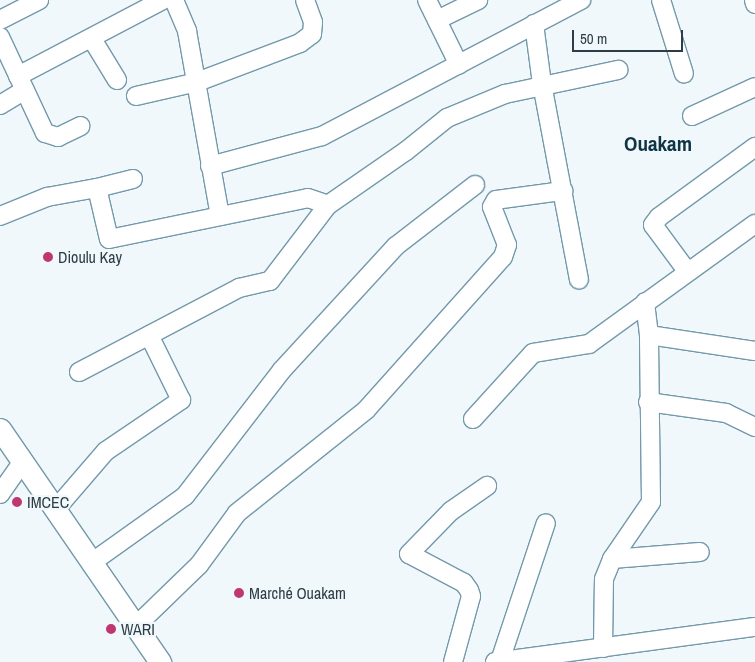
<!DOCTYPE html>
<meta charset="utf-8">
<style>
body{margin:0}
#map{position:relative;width:755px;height:662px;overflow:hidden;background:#f0f8fb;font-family:"Archivo Narrow",sans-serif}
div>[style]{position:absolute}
.roads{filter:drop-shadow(1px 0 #7399ab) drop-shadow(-1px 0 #7399ab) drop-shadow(0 1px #7399ab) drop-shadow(0 -1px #7399ab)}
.minor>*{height:18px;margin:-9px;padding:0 9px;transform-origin:9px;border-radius:9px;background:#fff}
.tertiary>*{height:21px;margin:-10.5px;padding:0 10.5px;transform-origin:10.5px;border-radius:10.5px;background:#fff}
.dots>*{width:14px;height:14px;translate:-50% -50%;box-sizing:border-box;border:2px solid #f0f8fb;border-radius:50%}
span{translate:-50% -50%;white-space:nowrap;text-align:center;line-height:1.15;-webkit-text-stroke:4.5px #f0f8fb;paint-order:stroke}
.poi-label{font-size:16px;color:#2d3d45}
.left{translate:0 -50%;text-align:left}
.district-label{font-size:21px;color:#0f3443;font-weight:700}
.scale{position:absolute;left:572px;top:30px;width:111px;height:22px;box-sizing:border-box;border:2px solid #2d3d45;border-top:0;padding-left:6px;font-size:15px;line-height:18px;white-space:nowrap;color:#2d3d45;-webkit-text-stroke:4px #f0f8fb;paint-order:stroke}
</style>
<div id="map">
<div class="roads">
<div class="minor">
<i style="left:174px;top:0;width:34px;rotate:67deg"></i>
<i style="left:187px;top:31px;width:188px;rotate:79.9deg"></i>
<i style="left:427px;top:0;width:72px;rotate:63.8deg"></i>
<i style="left:661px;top:0;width:77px;rotate:72.7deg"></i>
<i style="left:754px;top:0;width:4px;rotate:76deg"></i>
<i style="left:0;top:20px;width:44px;rotate:-27.1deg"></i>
<i style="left:437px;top:20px;width:46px;rotate:-26deg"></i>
<i style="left:534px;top:24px;width:61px;rotate:82.4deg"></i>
<i style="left:542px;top:84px;width:199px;rotate:79.3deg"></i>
<i style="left:0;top:37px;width:106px;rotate:64.9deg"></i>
<i style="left:45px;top:133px;width:14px;rotate:17deg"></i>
<i style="left:58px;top:137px;width:25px;rotate:-26deg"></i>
<i style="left:92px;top:39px;width:48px;rotate:58.6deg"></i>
<i style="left:18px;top:76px;width:164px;rotate:-27.7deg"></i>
<i style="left:136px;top:96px;width:63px;rotate:-12.9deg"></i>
<i style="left:197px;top:82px;width:110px;rotate:-20.7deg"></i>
<i style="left:300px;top:43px;width:15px;rotate:-37deg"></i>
<i style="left:312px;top:34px;width:12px;rotate:-85deg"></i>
<i style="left:313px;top:22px;width:23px;rotate:-110deg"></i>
<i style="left:0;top:105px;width:29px;rotate:-31deg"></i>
<i style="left:692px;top:116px;width:69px;rotate:-24.7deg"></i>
<i style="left:210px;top:166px;width:116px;rotate:-15deg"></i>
<i style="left:322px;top:136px;width:293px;rotate:-27.7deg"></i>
<i style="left:97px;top:188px;width:37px;rotate:-14deg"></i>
<i style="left:0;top:216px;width:51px;rotate:-22deg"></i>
<i style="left:47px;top:197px;width:51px;rotate:-10.2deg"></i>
<i style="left:97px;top:188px;width:52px;rotate:76.8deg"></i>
<i style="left:109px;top:239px;width:203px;rotate:-11.6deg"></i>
<i style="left:308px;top:198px;width:21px;rotate:19deg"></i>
<i style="left:687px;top:271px;width:57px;rotate:-126.5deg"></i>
<i style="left:653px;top:225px;width:10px;rotate:-53deg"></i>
<i style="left:659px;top:217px;width:119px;rotate:-36.1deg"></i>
<i style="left:649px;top:335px;width:107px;rotate:8.6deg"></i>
<i style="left:79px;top:372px;width:181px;rotate:-27.7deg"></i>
<i style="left:239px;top:288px;width:32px;rotate:-13deg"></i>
<i style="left:270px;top:281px;width:96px;rotate:-52.7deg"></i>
<i style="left:328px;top:205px;width:95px;rotate:-34.7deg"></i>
<i style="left:406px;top:151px;width:53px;rotate:-38.8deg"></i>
<i style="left:447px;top:118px;width:63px;rotate:-22.5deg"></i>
<i style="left:505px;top:94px;width:116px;rotate:-12deg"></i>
<i style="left:648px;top:402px;width:79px;rotate:8deg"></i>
<i style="left:726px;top:413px;width:32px;rotate:26deg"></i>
<i style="left:473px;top:419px;width:89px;rotate:-47.7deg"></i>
<i style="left:533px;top:353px;width:57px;rotate:-9.1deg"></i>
<i style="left:589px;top:344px;width:205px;rotate:-35.9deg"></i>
<i style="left:0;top:494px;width:39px;rotate:-55deg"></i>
<i style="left:55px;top:510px;width:78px;rotate:-49.2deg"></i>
<i style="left:106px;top:451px;width:91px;rotate:-34.2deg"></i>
<i style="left:181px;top:400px;width:72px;rotate:-116.2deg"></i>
<i style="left:612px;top:559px;width:88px;rotate:-4.5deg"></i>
<i style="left:91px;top:563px;width:115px;rotate:-35.5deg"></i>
<i style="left:185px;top:496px;width:159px;rotate:-52.4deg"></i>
<i style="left:282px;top:370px;width:168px;rotate:-47.4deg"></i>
<i style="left:396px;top:246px;width:100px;rotate:-37.7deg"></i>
<i style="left:136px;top:626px;width:88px;rotate:-44.1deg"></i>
<i style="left:199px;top:565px;width:64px;rotate:-53.8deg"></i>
<i style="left:237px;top:513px;width:165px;rotate:-38.6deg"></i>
<i style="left:366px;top:410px;width:205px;rotate:-48.2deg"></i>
<i style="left:503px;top:257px;width:13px;rotate:-72deg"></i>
<i style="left:507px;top:245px;width:41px;rotate:-111.5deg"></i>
<i style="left:492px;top:207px;width:8px;rotate:-60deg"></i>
<i style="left:496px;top:200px;width:68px;rotate:-7.7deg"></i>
<i style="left:603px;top:648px;width:69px;rotate:-89.2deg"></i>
<i style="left:604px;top:579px;width:22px;rotate:-68deg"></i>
<i style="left:612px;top:559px;width:69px;rotate:-55.6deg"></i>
<i style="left:651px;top:502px;width:167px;rotate:-90.7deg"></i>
<i style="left:649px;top:335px;width:33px;rotate:-97deg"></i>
<i style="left:500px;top:661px;width:145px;rotate:-71.6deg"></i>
<i style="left:453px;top:662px;width:68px;rotate:-74.7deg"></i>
<i style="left:471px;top:596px;width:6px;rotate:-108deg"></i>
<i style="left:469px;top:590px;width:9px;rotate:-126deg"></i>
<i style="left:464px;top:583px;width:62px;rotate:-152.2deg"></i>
<i style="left:409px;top:554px;width:60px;rotate:-45.7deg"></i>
<i style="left:451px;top:511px;width:44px;rotate:-34.8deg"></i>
<i style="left:495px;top:662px;width:262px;rotate:-7.7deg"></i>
</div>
<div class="tertiary">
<i style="left:0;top:429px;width:283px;rotate:55.5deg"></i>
</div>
</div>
<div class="dots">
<i style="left:48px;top:257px;background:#c03671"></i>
<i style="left:17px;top:502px;background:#c03671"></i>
<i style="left:239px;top:593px;background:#c03671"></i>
<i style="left:111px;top:629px;background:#c03671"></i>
</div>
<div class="poi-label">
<span class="left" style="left:58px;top:257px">Dioulu Kay</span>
<span class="left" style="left:27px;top:502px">IMCEC</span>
<span class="left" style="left:249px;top:593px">Marché Ouakam</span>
<span class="left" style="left:121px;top:629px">WARI</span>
</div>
<div class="district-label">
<span style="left:658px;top:144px">Ouakam</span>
</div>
<div class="scale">50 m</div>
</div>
